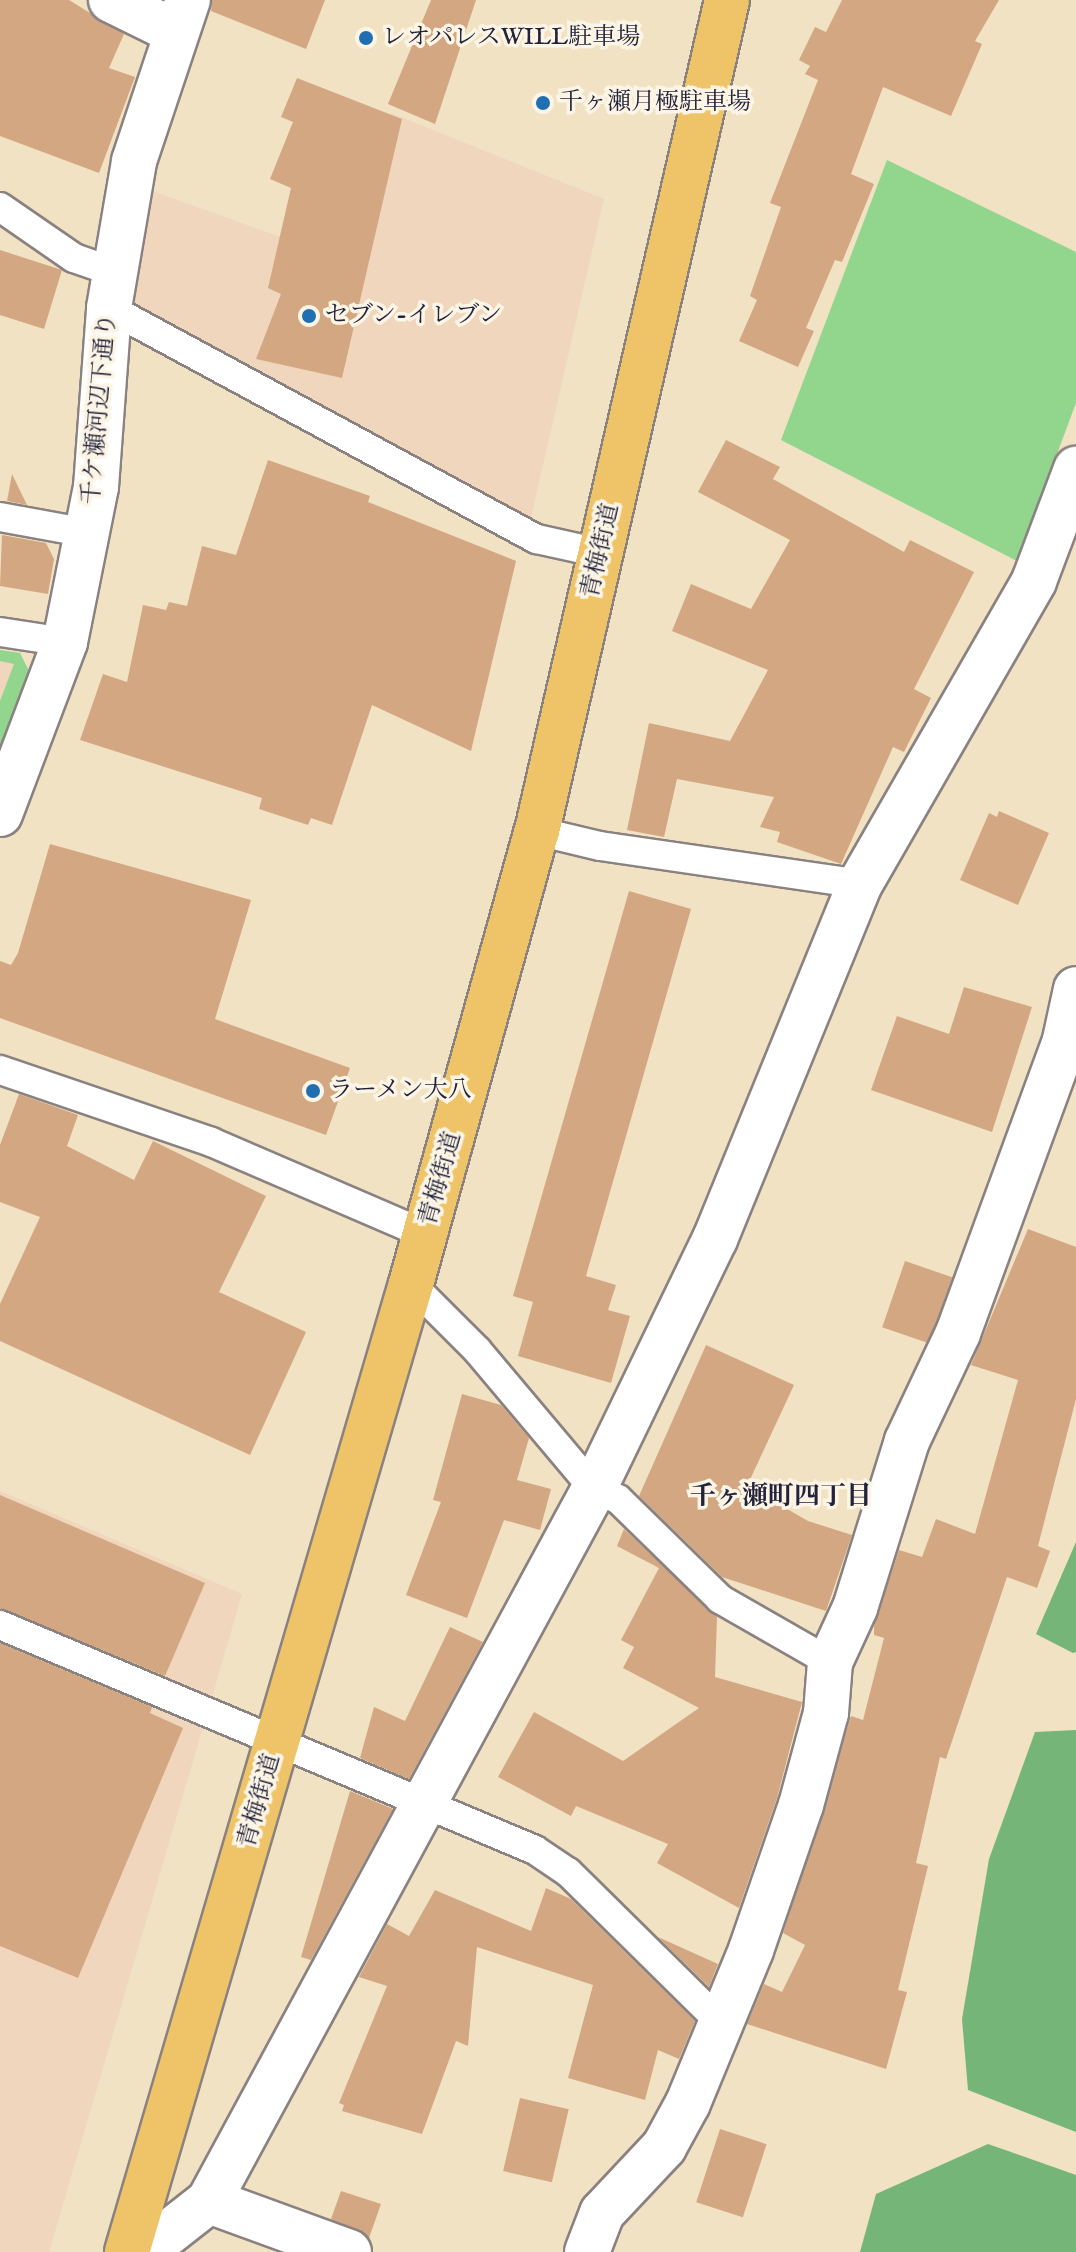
<!DOCTYPE html>
<meta charset="utf-8">
<style>
body{margin:0}
#map{position:relative;width:1076px;height:2252px;overflow:hidden;background:#f1e2c4;font-family:"IM FELL English","Noto Serif JP",serif}
div>[style]{position:absolute}
.built>*{inset:0;background:#efd6bc}
.green>*{inset:0;background:#92d58d}
.forest>*{inset:0;background:#75b678}
.building>*{inset:0;background:#d3a781;transform-origin:0 0}
.roads{filter:drop-shadow(2px 0 #8a8280) drop-shadow(-2px 0 #8a8280) drop-shadow(0 2px #8a8280) drop-shadow(0 -2px #8a8280)}
.lane>*{height:28px;margin:-14px;padding:0 14px;transform-origin:14px;border-radius:14px;background:#fff}
.street>*{height:44px;margin:-22px;padding:0 22px;transform-origin:22px;border-radius:22px;background:#fff}
.primary>*{height:44px;margin:-22px;padding:0 22px;transform-origin:22px;border-radius:22px;background:#efc469}
.dots>*{width:22px;height:22px;translate:-50% -50%;box-sizing:border-box;border:4px solid #fcf5e5;border-radius:50%}
span{translate:-50% -50%;white-space:nowrap;text-align:center;line-height:1.15;-webkit-text-stroke:7px #fcf5e5;paint-order:stroke}
.poi-label{font-size:24px;color:#22223b}
.left{translate:0 -50%;text-align:left}
.street-label{font-size:24px;color:#22223b}
.neighbourhood-label{font-size:26px;color:#22223b;font-weight:700}
</style>
<div id="map">
<div class="built">
<i style="clip-path:polygon(391px 113px,604px 199px,529px 526px,131px 309px,147px 189px,328px 254px)"></i>
<i style="clip-path:polygon(0 650px,20px 653px,30px 673px,0 742px)"></i>
<i style="clip-path:polygon(0 1491px,242px 1594px,212px 1697px,0 1609px)"></i>
<i style="clip-path:polygon(0 1640px,203px 1727px,49px 2252px,0 2252px)"></i>
</div>
<div class="green">
<i style="clip-path:polygon(887px 160px,1076px 252px,1076px 403px,1017px 561px,781px 440px)"></i>
<i style="clip-path:polygon(0 650px,20px 653px,30px 673px,0 750px,0 701px,14px 664px,0 661px)"></i>
</div>
<div class="forest">
<i style="clip-path:polygon(1076px 1542px,1076px 1652px,1073px 1653px,1036px 1634px)"></i>
<i style="clip-path:polygon(1076px 1730px,1076px 2132px,968px 2090px,962px 2019px,989px 1859px,1035px 1732px)"></i>
<i style="clip-path:polygon(988px 2144px,1076px 2175px,1076px 2252px,860px 2252px,876px 2194px)"></i>
</div>
<div class="building">
<i style="clip-path:polygon(0 0,69px 0,124px 34px,109px 68px,135px 77px,99px 173px,0 136px)"></i>
<i style="clip-path:polygon(212px 0,325px 0,306px 49px,211px 11px)"></i>
<i style="clip-path:polygon(431px 0,476px 0,435px 124px,388px 104px)"></i>
<i style="clip-path:polygon(842px 0,999px 0,975px 41px,982px 44px,951px 116px,883px 87px,851px 174px,874px 184px,842px 262px,835px 260px,806px 328px,814px 331px,798px 367px,739px 341px,757px 300px,750px 296px,781px 207px,770px 203px,818px 80px,805px 74px,810px 66px,799px 60px,815px 27px,826px 32px)"></i>
<i style="clip-path:polygon(297px 78px,402px 119px,342px 378px,256px 359px,281px 294px,268px 288px,291px 188px,270px 179px,293px 122px,281px 117px)"></i>
<i style="clip-path:polygon(0 250px,62px 270px,44px 329px,0 315px)"></i>
<i style="clip-path:polygon(726px 440px,780px 467px,773px 479px,904px 552px,910px 540px,974px 572px,914px 689px,931px 698px,904px 752px,893px 747px,841px 864px,777px 842px,780px 832px,760px 827px,774px 797px,677px 779px,664px 837px,627px 830px,649px 723px,730px 741px,768px 670px,672px 631px,691px 584px,751px 609px,790px 540px,698px 492px)"></i>
<i style="clip-path:polygon(268px 460px,370px 496px,368px 502px,516px 561px,471px 751px,372px 705px,332px 825px,311px 818px,308px 825px,259px 809px,262px 798px,80px 740px,103px 674px,127px 682px,143px 605px,166px 610px,169px 602px,187px 606px,202px 546px,236px 555px)"></i>
<i style="clip-path:polygon(12px 474px,27px 505px,7px 501px)"></i>
<i style="clip-path:polygon(2px 535px,46px 543px,54px 559px,48px 594px,0 586px)"></i>
<i style="clip-path:polygon(999px 811px,1049px 833px,1018px 905px,960px 880px,989px 813px,997px 817px)"></i>
<i style="clip-path:polygon(50px 844px,251px 900px,215px 1019px,350px 1068px,326px 1135px,0 1018px,0 961px,11px 965px,18px 953px)"></i>
<i style="clip-path:polygon(629px 891px,691px 909px,586px 1276px,616px 1285px,608px 1310px,630px 1316px,611px 1383px,518px 1356px,533px 1302px,513px 1296px)"></i>
<i style="clip-path:polygon(964px 987px,1032px 1007px,992px 1132px,871px 1090px,897px 1016px,949px 1034px)"></i>
<i style="clip-path:polygon(19px 1094px,78px 1115px,67px 1146px,134px 1180px,153px 1141px,266px 1196px,219px 1292px,306px 1332px,250px 1455px,0 1341px,0 1304px,40px 1217px,0 1202px,0 1145px)"></i>
<i style="clip-path:polygon(1028px 1229px,1076px 1247px,1076px 1399px,1038px 1546px,1050px 1551px,1037px 1588px,1007px 1577px,946px 1759px,940px 1757px,916px 1863px,928px 1866px,898px 1990px,907px 1992px,886px 2069px,747px 2024px,764px 1984px,782px 1992px,805px 1945px,783px 1933px,851px 1716px,863px 1720px,884px 1638px,874px 1635px,874px 1626px,899px 1550px,922px 1557px,936px 1519px,975px 1534px,1018px 1380px,971px 1365px)"></i>
<i style="left:905px;top:1261px;width:50px;height:70px;rotate:19deg"></i>
<i style="clip-path:polygon(706px 1345px,794px 1385px,747px 1486px,808px 1521px,852px 1535px,826px 1611px,722px 1577px,639px 1496px)"></i>
<i style="clip-path:polygon(462px 1394px,501px 1405px,529px 1438px,517px 1480px,551px 1489px,540px 1530px,504px 1520px,467px 1618px,406px 1595px,441px 1502px,433px 1500px)"></i>
<i style="clip-path:polygon(0 1495px,205px 1583px,165px 1676px,0 1608px)"></i>
<i style="clip-path:polygon(624px 1529px,717px 1617px,715px 1677px,802px 1702px,777px 1798px,739px 1908px,657px 1863px,668px 1844px,576px 1806px,571px 1816px,498px 1777px,534px 1712px,623px 1761px,699px 1708px,623px 1668px,634px 1647px,621px 1640px,659px 1568px,617px 1546px)"></i>
<i style="clip-path:polygon(450px 1627px,483px 1642px,409px 1779px,360px 1758px,374px 1707px,405px 1721px)"></i>
<i style="clip-path:polygon(0 1643px,152px 1707px,150px 1713px,183px 1728px,78px 1978px,0 1946px)"></i>
<i style="clip-path:polygon(350px 1791px,393px 1809px,311px 1960px,301px 1957px)"></i>
<i style="clip-path:polygon(546px 1888px,571px 1899px,695px 2021px,679px 2059px,658px 2050px,645px 2100px,568px 2078px,593px 1985px,477px 1947px,468px 2046px,456px 2041px,422px 2134px,342px 2111px,344px 2105px,339px 2103px,387px 1986px,359px 1977px,387px 1924px,409px 1936px,435px 1890px,531px 1931px)"></i>
<i style="clip-path:polygon(658px 1937px,718px 1964px,709px 1987px)"></i>
<i style="left:520px;top:2098px;width:50px;height:75px;rotate:13deg"></i>
<i style="left:720px;top:2129px;width:49px;height:77px;rotate:18deg"></i>
<i style="clip-path:polygon(341px 2191px,381px 2204px,369px 2238px,331px 2219px)"></i>
</div>
<div class="roads">
<div class="lane">
<i style="left:0;top:207px;width:90px;rotate:34.6deg"></i>
<i style="left:74px;top:258px;width:42px;rotate:19.3deg"></i>
<i style="left:109px;top:308px;width:486px;rotate:28.4deg"></i>
<i style="left:537px;top:539px;width:65px;rotate:12.5deg"></i>
<i style="left:0;top:517px;width:89px;rotate:10.3deg"></i>
<i style="left:0;top:632px;width:66px;rotate:8.7deg"></i>
<i style="left:537px;top:831px;width:65px;rotate:13.4deg"></i>
<i style="left:600px;top:846px;width:263px;rotate:8.3deg"></i>
<i style="left:0;top:1070px;width:223px;rotate:18.8deg"></i>
<i style="left:211px;top:1142px;width:233px;rotate:23.3deg"></i>
<i style="left:411px;top:1284px;width:93px;rotate:45deg"></i>
<i style="left:477px;top:1350px;width:182px;rotate:49.9deg"></i>
<i style="left:594px;top:1489px;width:26px;rotate:23deg"></i>
<i style="left:618px;top:1499px;width:143px;rotate:44.4deg"></i>
<i style="left:720px;top:1599px;width:127px;rotate:29.8deg"></i>
<i style="left:0;top:1625px;width:580px;rotate:22.81deg"></i>
<i style="left:535px;top:1850px;width:40px;rotate:34deg"></i>
<i style="left:568px;top:1872px;width:216px;rotate:44.6deg"></i>
</div>
<div class="street">
<i style="left:111px;top:0;width:72px;rotate:26.2deg"></i>
<i style="left:0;top:814px;width:184px;rotate:-69.3deg"></i>
<i style="left:65px;top:642px;width:158px;rotate:-78.7deg"></i>
<i style="left:96px;top:487px;width:179px;rotate:-85.8deg"></i>
<i style="left:109px;top:308px;width:149px;rotate:-80.3deg"></i>
<i style="left:134px;top:161px;width:170px;rotate:-71.5deg"></i>
<i style="left:209px;top:2201px;width:149px;rotate:20deg"></i>
<i style="left:144px;top:2252px;width:83px;rotate:-38.1deg"></i>
<i style="left:209px;top:2201px;width:809px;rotate:-61.6deg"></i>
<i style="left:594px;top:1489px;width:278px;rotate:-64.2deg"></i>
<i style="left:715px;top:1239px;width:383px;rotate:-67.8deg"></i>
<i style="left:860px;top:884px;width:349px;rotate:-60.1deg"></i>
<i style="left:1034px;top:581px;width:120px;rotate:-69.4deg"></i>
<i style="left:587px;top:2252px;width:42px;rotate:-69deg"></i>
<i style="left:602px;top:2213px;width:91px;rotate:-46.8deg"></i>
<i style="left:664px;top:2147px;width:50px;rotate:-61.4deg"></i>
<i style="left:688px;top:2103px;width:165px;rotate:-67.6deg"></i>
<i style="left:751px;top:1950px;width:153px;rotate:-71deg"></i>
<i style="left:801px;top:1805px;width:95px;rotate:-74.8deg"></i>
<i style="left:826px;top:1713px;width:51px;rotate:-85.5deg"></i>
<i style="left:830px;top:1662px;width:60px;rotate:-65.2deg"></i>
<i style="left:855px;top:1608px;width:175px;rotate:-72.7deg"></i>
<i style="left:907px;top:1441px;width:119px;rotate:-64.7deg"></i>
<i style="left:958px;top:1333px;width:312px;rotate:-69.9deg"></i>
<i style="left:1065px;top:1040px;width:52px;rotate:-77.8deg"></i>
</div>
<div class="primary">
<i style="left:127px;top:2252px;width:1009px;rotate:-73.65deg"></i>
<i style="left:411px;top:1284px;width:470px;rotate:-74.5deg"></i>
<i style="left:537px;top:831px;width:852px;rotate:-77.12deg"></i>
</div>
</div>
<div class="dots">
<i style="left:366px;top:38px;background:#1f6fb2"></i>
<i style="left:543px;top:103px;background:#1f6fb2"></i>
<i style="left:309px;top:316px;background:#1f6fb2"></i>
<i style="left:313px;top:1091px;background:#1f6fb2"></i>
</div>
<div class="poi-label">
<span class="left" style="left:382px;top:38px">レオパレスWILL駐車場</span>
<span class="left" style="left:559px;top:103px">千ヶ瀬月極駐車場</span>
<span class="left" style="left:325px;top:316px">セブン-イレブン</span>
<span class="left" style="left:329px;top:1091px">ラーメン大八</span>
</div>
<div class="street-label">
<span style="left:100px;top:409px;rotate:-85deg">千ケ瀬河辺下通り</span>
<span style="left:601px;top:551px;rotate:-77deg">青梅街道</span>
<span style="left:441px;top:1179px;rotate:-74deg">青梅街道</span>
<span style="left:260px;top:1801px;rotate:-74deg">青梅街道</span>
</div>
<div class="neighbourhood-label">
<span style="left:781px;top:1497px">千ヶ瀬町四丁目</span>
</div>
</div>
